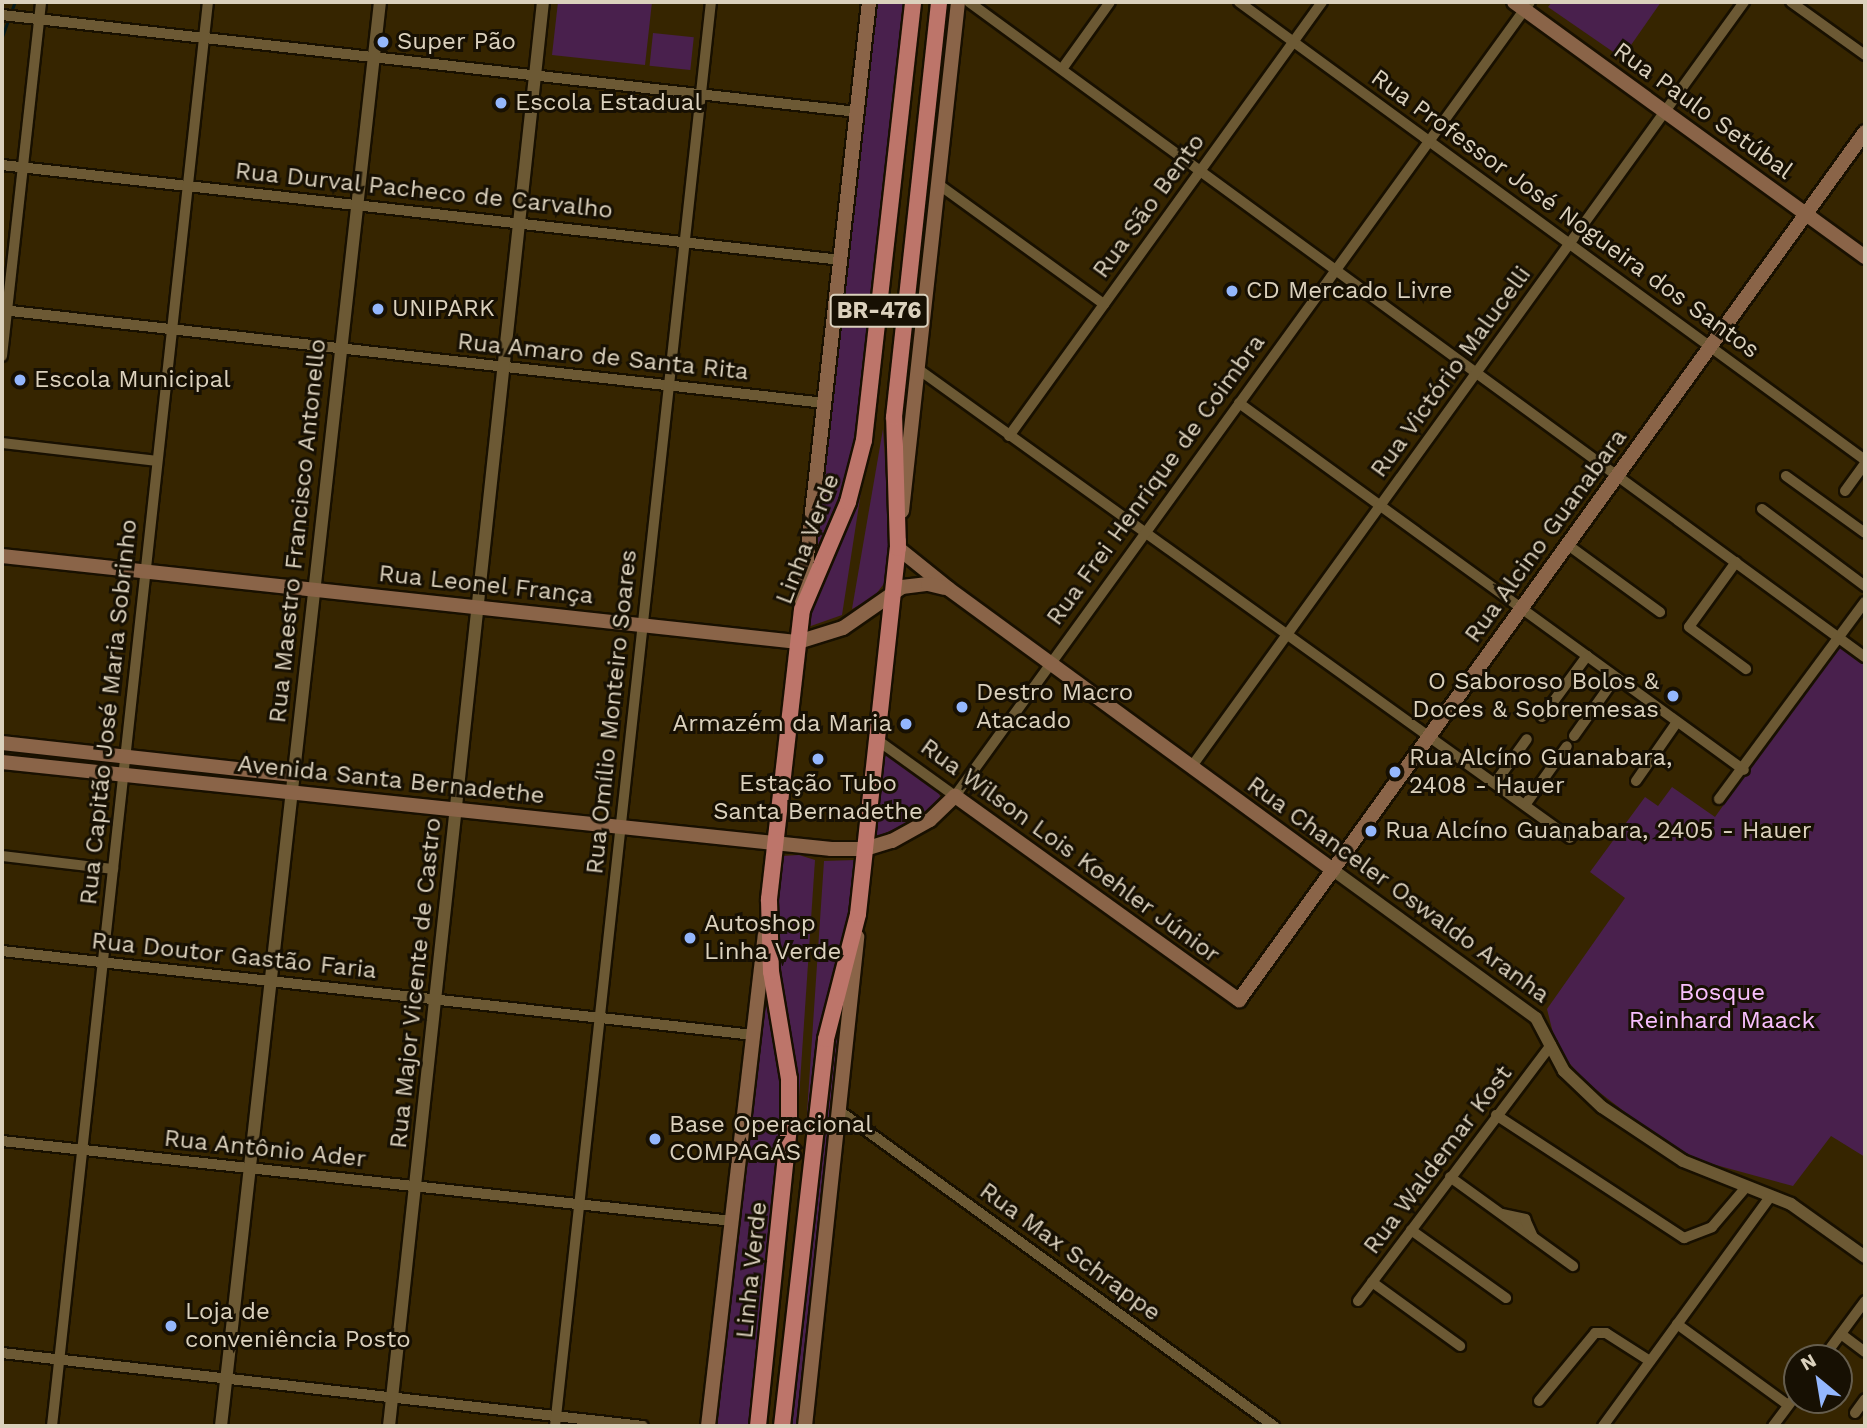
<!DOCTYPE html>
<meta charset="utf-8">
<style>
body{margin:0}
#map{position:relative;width:1867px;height:1428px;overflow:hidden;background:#362500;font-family:"Work Sans",sans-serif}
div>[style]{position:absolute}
.green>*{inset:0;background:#49204d;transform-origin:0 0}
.stream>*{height:2.5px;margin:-1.25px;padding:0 1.25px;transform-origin:1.25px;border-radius:1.25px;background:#03191b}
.roads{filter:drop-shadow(2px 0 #181000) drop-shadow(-2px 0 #181000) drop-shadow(0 2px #181000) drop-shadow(0 -2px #181000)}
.minor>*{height:10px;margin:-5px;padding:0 5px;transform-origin:5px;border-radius:5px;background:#6c5934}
.tertiary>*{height:12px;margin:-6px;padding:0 6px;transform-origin:6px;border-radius:6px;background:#6c5934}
.secondary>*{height:14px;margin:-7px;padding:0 7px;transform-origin:7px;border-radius:7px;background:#8a6448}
.trunk>*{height:16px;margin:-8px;padding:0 8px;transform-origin:8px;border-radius:8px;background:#bd756a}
.dots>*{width:19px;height:19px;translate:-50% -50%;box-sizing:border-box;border:4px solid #171003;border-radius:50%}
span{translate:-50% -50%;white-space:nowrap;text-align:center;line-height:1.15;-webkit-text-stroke:6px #171003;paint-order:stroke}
.shield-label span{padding:2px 5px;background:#171003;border:2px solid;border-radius:5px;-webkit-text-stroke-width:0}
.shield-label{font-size:23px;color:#dbd1bd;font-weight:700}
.poi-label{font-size:24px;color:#dbd1bd}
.left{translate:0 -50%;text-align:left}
.right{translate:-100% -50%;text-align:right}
.street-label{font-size:24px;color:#dbd1bd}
.park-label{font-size:24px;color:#f9c0fe}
.frame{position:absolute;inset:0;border:4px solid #dbd1bd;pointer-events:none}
.north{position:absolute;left:1783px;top:1344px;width:70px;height:70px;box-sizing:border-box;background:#171003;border:2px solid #655d4d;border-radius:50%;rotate:330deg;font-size:19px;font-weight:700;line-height:28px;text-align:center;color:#dbd1bd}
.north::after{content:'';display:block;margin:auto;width:24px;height:32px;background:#94b7fd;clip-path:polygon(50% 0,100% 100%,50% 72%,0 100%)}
</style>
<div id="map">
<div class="green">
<i style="clip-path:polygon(558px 2px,652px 2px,645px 65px,552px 55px)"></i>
<i style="clip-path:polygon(874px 2px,906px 2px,859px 421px,841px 492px,813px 557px)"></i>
<i style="clip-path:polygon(946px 2px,954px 2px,900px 487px,898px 448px)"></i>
<i style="clip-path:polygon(1552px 2px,1661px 2px,1622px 58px,1548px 7px)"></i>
<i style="left:653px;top:33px;width:41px;height:33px;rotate:6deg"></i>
<i style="clip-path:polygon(871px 427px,842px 615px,808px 627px,817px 589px)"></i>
<i style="clip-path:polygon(883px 429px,890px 540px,886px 581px,873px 598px,852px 609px)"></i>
<i style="clip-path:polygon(1839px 643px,1865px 662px,1865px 1157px,1831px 1136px,1793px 1186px,1694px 1159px,1662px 1141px,1585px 1081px,1557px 1049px,1547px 1009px,1625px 898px,1590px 872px,1645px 797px,1658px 806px,1672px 787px,1715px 817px)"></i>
<i style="clip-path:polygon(885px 753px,938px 791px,941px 799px,913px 821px,876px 837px)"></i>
<i style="clip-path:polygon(799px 855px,815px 860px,797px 1127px,776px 919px,781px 856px)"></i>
<i style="clip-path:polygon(855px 860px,844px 942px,824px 1008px,806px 1128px,824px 861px)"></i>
<i style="clip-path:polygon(766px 982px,782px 1087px,782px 1118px,749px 1426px,717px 1426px)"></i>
<i style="clip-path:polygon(844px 992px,797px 1426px,789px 1426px,831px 1042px)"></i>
</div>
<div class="stream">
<i style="left:2px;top:37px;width:37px;rotate:-70deg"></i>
</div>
<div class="roads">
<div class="minor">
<i style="left:969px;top:2px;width:1110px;rotate:36.17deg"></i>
<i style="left:1239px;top:2px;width:776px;rotate:36.19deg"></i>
<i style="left:1791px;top:2px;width:91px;rotate:35.6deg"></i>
<i style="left:2px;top:15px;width:860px;rotate:6.47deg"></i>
<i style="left:1062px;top:69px;width:82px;rotate:-54.4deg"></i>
<i style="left:2px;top:165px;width:844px;rotate:6.46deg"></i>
<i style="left:938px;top:184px;width:205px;rotate:35.9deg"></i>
<i style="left:2px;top:310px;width:828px;rotate:6.45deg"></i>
<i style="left:2px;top:356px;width:356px;rotate:-83.7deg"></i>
<i style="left:918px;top:369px;width:803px;rotate:35.73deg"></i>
<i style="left:1239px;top:403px;width:624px;rotate:36.01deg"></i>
<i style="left:1009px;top:436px;width:535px;rotate:-54.2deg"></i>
<i style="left:2px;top:443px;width:156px;rotate:6.6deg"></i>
<i style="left:1786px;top:476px;width:97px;rotate:35.8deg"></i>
<i style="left:1845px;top:491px;width:34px;rotate:-54deg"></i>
<i style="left:1762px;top:509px;width:129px;rotate:36.8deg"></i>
<i style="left:1568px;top:545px;width:114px;rotate:36.1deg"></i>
<i style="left:1736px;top:562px;width:80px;rotate:125.9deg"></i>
<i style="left:1689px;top:627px;width:71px;rotate:36.4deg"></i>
<i style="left:1542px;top:717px;width:76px;rotate:-53.6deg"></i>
<i style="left:1574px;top:736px;width:72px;rotate:-54.6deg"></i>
<i style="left:876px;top:739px;width:97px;rotate:35.8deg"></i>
<i style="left:955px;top:796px;width:980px;rotate:-54.09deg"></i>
<i style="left:1192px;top:766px;width:943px;rotate:-54.15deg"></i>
<i style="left:1636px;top:781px;width:72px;rotate:-55.2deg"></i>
<i style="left:1495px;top:783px;width:54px;rotate:-54deg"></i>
<i style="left:1719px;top:799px;width:245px;rotate:-53.5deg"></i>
<i style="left:1525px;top:805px;width:72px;rotate:-54.6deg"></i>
<i style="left:2px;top:856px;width:112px;rotate:6.7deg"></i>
<i style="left:2px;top:951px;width:756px;rotate:6.38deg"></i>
<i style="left:841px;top:1112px;width:535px;rotate:35.95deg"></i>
<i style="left:1496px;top:1115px;width:225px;rotate:33.2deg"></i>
<i style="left:1684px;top:1238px;width:30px;rotate:-21deg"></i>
<i style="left:1712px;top:1227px;width:52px;rotate:-49.6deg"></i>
<i style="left:2px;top:1141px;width:734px;rotate:6.25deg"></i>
<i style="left:1450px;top:1177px;width:152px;rotate:35.9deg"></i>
<i style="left:1502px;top:1214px;width:24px;rotate:12deg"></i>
<i style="left:1525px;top:1219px;width:20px;rotate:66deg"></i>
<i style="left:1411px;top:1230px;width:117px;rotate:35.6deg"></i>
<i style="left:1372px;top:1282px;width:109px;rotate:36deg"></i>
<i style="left:1358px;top:1301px;width:321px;rotate:-53deg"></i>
<i style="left:1677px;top:1324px;width:137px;rotate:36.1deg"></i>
<i style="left:1841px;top:1334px;width:30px;rotate:37deg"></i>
<i style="left:2px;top:1353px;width:645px;rotate:6.5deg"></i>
<i style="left:1823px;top:1358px;width:71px;rotate:-53.6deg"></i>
<i style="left:1539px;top:1401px;width:88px;rotate:-50.5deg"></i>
<i style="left:1595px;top:1333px;width:11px"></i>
<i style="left:1606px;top:1333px;width:52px;rotate:32.5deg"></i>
<i style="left:1855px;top:1413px;width:17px;rotate:-54deg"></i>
<i style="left:52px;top:1426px;width:1433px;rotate:-83.75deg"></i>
<i style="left:555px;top:1426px;width:1433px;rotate:-83.75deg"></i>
<i style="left:1603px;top:1426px;width:285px;rotate:-53.9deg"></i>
<i style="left:1773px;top:1426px;width:40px;rotate:-53deg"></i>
</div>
<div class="tertiary">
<i style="left:1333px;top:870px;width:251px;rotate:36.1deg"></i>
<i style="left:1536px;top:1018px;width:60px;rotate:62.2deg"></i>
<i style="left:1564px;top:1071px;width:52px;rotate:43.5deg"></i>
<i style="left:1602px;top:1107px;width:97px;rotate:33.7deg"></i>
<i style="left:1683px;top:1161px;width:116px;rotate:21.7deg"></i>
<i style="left:1791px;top:1204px;width:91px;rotate:35.6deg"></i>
<i style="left:221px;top:1426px;width:1433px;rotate:-83.63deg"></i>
<i style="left:389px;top:1426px;width:1432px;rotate:-83.83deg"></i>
</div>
<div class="secondary">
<i style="left:1514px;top:2px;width:434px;rotate:36deg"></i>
<i style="left:902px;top:511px;width:512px;rotate:-83.72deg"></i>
<i style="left:899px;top:541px;width:7px;rotate:98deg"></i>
<i style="left:898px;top:548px;width:65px;rotate:38.8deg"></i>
<i style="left:949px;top:589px;width:476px;rotate:36.2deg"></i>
<i style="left:2px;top:556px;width:801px;rotate:6.17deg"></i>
<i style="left:798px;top:642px;width:47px;rotate:-17.3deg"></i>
<i style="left:843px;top:628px;width:72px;rotate:-34.8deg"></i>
<i style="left:902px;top:587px;width:26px;rotate:-7deg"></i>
<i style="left:928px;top:584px;width:17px;rotate:13deg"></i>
<i style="left:802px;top:602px;width:604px;rotate:-83.63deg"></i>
<i style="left:2px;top:743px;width:293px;rotate:6.3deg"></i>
<i style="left:2px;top:762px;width:834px;rotate:5.99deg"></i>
<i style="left:831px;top:849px;width:34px"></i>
<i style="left:865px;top:849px;width:28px;rotate:-17deg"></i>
<i style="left:892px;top:841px;width:43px;rotate:-28.9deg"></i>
<i style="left:930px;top:820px;width:35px;rotate:-44deg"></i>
<i style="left:955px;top:796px;width:350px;rotate:35.7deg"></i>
<i style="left:1239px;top:1000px;width:1070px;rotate:-54.2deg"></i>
<i style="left:708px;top:1426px;width:494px;rotate:-83.4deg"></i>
<i style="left:805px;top:1426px;width:492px;rotate:-83.9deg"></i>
</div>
<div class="trunk">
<i style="left:758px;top:1426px;width:304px;rotate:-84.1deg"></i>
<i style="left:789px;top:1124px;width:45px;rotate:-90deg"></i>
<i style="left:789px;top:1079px;width:109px;rotate:-99.5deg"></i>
<i style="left:771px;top:972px;width:73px;rotate:-91.6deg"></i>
<i style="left:769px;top:899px;width:291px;rotate:-83.5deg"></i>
<i style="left:802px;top:610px;width:117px;rotate:-66.9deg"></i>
<i style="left:848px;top:502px;width:64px;rotate:-75.5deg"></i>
<i style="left:864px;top:440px;width:441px;rotate:-83.6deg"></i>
<i style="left:782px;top:1426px;width:389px;rotate:-83.5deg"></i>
<i style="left:826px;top:1039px;width:129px;rotate:-75.6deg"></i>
<i style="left:858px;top:914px;width:368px;rotate:-83.8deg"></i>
<i style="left:898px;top:548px;width:131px;rotate:-91.7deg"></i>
<i style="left:894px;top:417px;width:417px;rotate:-83.8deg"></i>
</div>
</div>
<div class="dots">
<i style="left:383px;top:42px;background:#94b7fd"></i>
<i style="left:501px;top:103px;background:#94b7fd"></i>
<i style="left:1232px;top:291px;background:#94b7fd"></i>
<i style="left:378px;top:309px;background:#94b7fd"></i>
<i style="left:20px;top:380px;background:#94b7fd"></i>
<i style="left:1673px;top:696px;background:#94b7fd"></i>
<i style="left:962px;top:707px;background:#94b7fd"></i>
<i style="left:906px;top:724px;background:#94b7fd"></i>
<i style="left:818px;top:759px;background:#94b7fd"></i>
<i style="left:1395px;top:772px;background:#94b7fd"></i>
<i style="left:1371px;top:831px;background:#94b7fd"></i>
<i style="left:690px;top:938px;background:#94b7fd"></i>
<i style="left:655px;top:1139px;background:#94b7fd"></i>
<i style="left:171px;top:1326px;background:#94b7fd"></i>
</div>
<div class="shield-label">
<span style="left:879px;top:311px">BR-476</span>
</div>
<div class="poi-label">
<span class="left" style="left:397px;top:42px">Super Pão</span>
<span class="left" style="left:515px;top:103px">Escola Estadual</span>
<span class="left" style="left:1246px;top:291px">CD Mercado Livre</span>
<span class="left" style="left:392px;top:309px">UNIPARK</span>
<span class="left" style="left:34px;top:380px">Escola Municipal</span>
<span class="right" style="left:1659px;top:696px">O Saboroso Bolos &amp;<br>Doces &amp; Sobremesas</span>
<span class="left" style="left:976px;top:707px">Destro Macro<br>Atacado</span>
<span class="right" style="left:892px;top:724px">Armazém da Maria</span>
<span class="left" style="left:1409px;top:772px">Rua Alcíno Guanabara,<br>2408 - Hauer</span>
<span style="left:818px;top:798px">Estação Tubo<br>Santa Bernadethe</span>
<span class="left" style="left:1385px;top:831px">Rua Alcíno Guanabara, 2405 - Hauer</span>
<span class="left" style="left:704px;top:938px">Autoshop<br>Linha Verde</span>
<span class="left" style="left:669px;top:1139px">Base Operacional<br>COMPAGÁS</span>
<span class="left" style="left:185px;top:1326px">Loja de<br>conveniência Posto</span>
</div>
<div class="street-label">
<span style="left:1703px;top:111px;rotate:36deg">Rua Paulo Setúbal</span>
<span style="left:424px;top:191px;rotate:6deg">Rua Durval Pacheco de Carvalho</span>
<span style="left:1149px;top:206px;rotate:-54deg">Rua São Bento</span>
<span style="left:1565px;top:214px;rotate:36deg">Rua Professor José Nogueira dos Santos</span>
<span style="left:603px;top:357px;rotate:6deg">Rua Amaro de Santa Rita</span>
<span style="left:1451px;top:372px;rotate:-54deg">Rua Victório Malucelli</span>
<span style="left:1156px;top:480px;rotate:-54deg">Rua Frei Henrique de Coimbra</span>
<span style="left:298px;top:531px;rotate:-84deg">Rua Maestro Francisco Antonello</span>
<span style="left:1546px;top:536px;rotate:-54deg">Rua Alcino Guanabara</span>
<span style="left:808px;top:539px;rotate:-69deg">Linha Verde</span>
<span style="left:486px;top:585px;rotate:6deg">Rua Leonel França</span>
<span style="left:109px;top:712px;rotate:-84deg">Rua Capitão José Maria Sobrinho</span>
<span style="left:612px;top:712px;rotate:-84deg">Rua Omílio Monteiro Soares</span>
<span style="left:391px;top:780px;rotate:6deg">Avenida Santa Bernadethe</span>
<span style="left:1070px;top:851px;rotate:36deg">Rua Wilson Lois Koehler Júnior</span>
<span style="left:1398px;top:890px;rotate:36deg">Rua Chanceler Oswaldo Aranha</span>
<span style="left:234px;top:956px;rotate:6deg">Rua Doutor Gastão Faria</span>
<span style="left:416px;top:983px;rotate:-84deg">Rua Major Vicente de Castro</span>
<span style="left:265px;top:1149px;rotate:6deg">Rua Antônio Ader</span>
<span style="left:1438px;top:1160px;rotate:-53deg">Rua Waldemar Kost</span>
<span style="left:1070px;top:1252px;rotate:36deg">Rua Max Schrappe</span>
<span style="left:752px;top:1270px;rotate:-84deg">Linha Verde</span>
</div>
<div class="park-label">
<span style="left:1722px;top:1007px">Bosque<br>Reinhard Maack</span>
</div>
<div class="frame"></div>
<div class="north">N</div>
</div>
